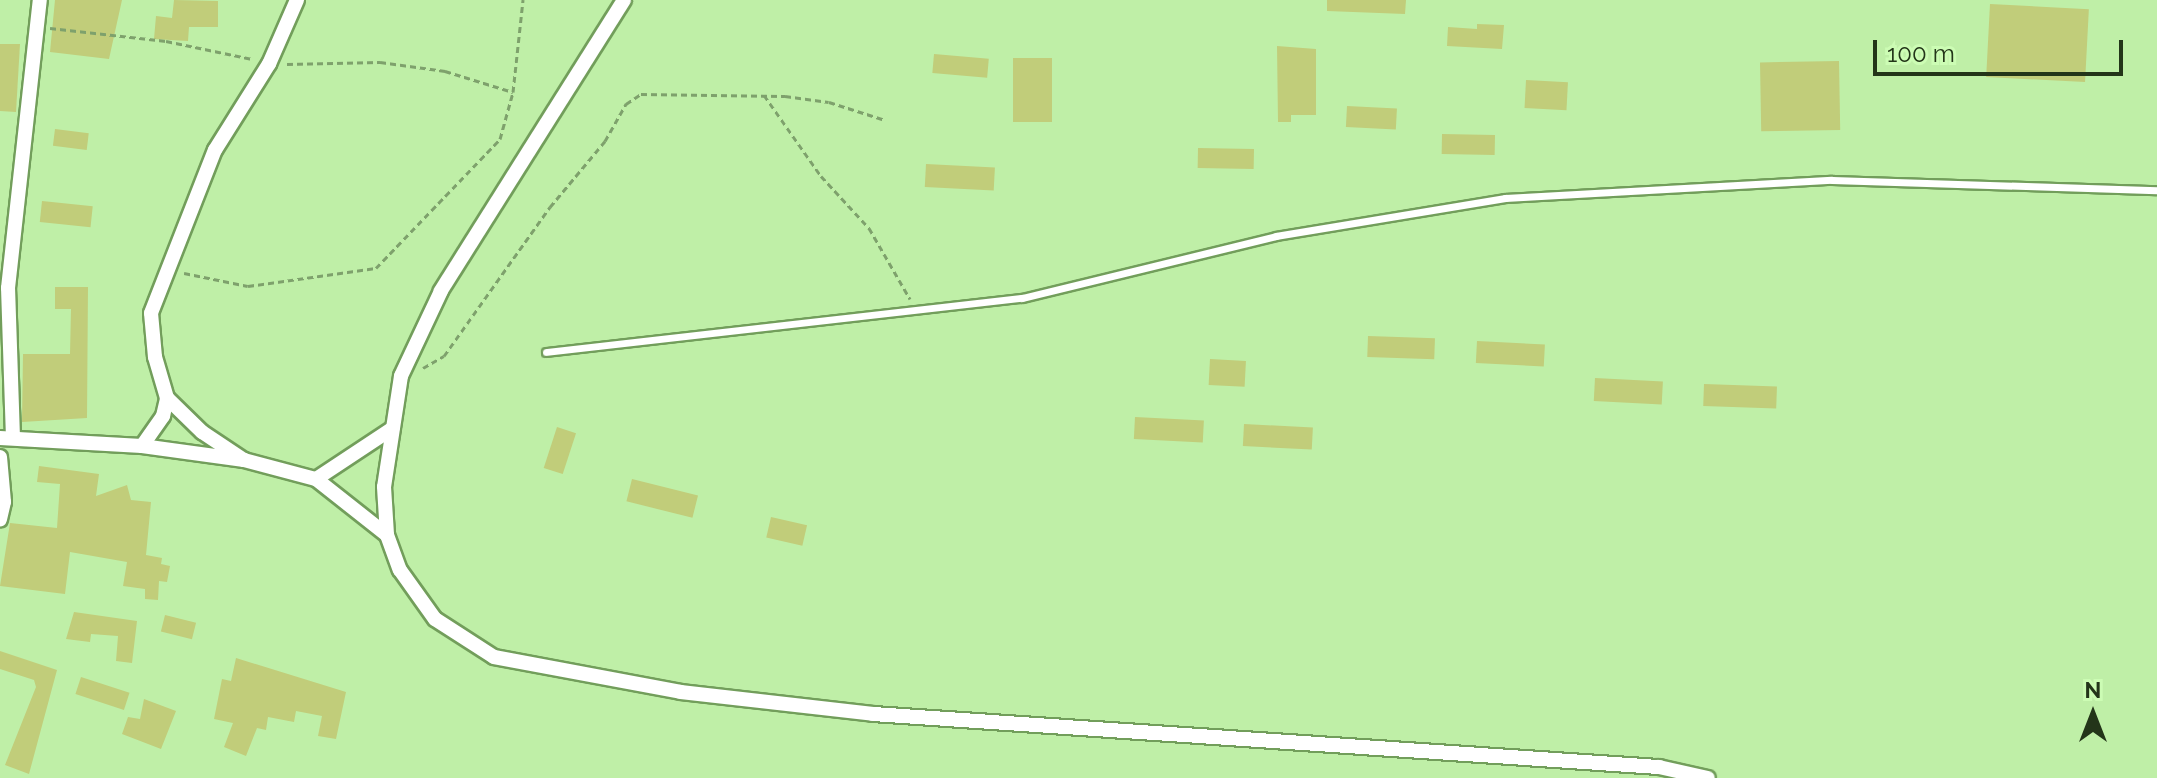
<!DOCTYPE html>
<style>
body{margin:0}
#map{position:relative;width:2157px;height:778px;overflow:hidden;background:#bfefa7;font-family:Raleway,sans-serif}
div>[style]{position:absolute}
.building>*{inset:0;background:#c1cd7a;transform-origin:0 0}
.path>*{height:3px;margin-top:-1.5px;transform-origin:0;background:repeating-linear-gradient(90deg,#7ea16c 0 6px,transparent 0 10px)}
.roads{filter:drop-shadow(2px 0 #729e5b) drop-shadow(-2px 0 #729e5b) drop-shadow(0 2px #729e5b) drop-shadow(0 -2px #729e5b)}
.lane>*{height:7px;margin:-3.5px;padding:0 3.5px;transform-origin:3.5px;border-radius:3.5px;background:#fff}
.street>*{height:14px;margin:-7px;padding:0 7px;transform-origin:7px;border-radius:7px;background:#fff}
span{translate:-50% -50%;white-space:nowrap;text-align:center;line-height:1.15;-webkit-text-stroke:8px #ccfcb4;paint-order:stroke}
.north{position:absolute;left:2053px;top:674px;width:80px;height:80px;-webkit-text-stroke:6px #ccfcb4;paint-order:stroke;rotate:0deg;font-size:22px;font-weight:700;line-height:32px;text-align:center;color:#233519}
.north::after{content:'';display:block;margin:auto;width:28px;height:36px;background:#233519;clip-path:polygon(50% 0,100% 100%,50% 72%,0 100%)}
.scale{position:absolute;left:1873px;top:40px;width:250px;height:36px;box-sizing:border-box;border:4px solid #233519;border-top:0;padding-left:10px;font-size:24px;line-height:28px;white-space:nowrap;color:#233519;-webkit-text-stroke:6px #ccfcb4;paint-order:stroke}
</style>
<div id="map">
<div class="building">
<i style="clip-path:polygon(55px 0,122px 0,109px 59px,50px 52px)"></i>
<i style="clip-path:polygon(174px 0,218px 1px,218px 27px,189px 27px,188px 41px,154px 39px,156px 16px,172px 18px)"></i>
<i style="clip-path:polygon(1327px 0,1406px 0,1405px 14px,1327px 11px)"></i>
<i style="left:1990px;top:4px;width:99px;height:73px;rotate:3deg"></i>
<i style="clip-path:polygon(1477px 24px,1504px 25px,1502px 49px,1447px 46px,1448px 27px,1477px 29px)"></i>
<i style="clip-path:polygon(0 44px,20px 44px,16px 112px,0 111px)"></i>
<i style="clip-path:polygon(1277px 46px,1316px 49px,1316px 115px,1291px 115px,1291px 122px,1278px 122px)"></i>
<i style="left:934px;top:54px;width:55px;height:19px;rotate:5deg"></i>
<i style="left:1013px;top:58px;width:39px;height:64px"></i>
<i style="left:1839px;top:61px;width:69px;height:79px;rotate:89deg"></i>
<i style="left:1526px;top:80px;width:42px;height:28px;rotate:3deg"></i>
<i style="left:1347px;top:106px;width:50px;height:21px;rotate:3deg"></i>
<i style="left:55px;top:129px;width:34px;height:17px;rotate:7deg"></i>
<i style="left:1442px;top:134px;width:53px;height:20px;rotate:1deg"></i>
<i style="left:1198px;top:148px;width:56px;height:20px;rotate:1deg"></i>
<i style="left:926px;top:164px;width:69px;height:23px;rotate:3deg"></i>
<i style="left:42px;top:201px;width:51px;height:21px;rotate:6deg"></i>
<i style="clip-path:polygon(55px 287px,88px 287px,87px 418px,22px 422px,23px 354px,70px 354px,71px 309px,55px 309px)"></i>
<i style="left:1368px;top:336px;width:67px;height:21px;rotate:2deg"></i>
<i style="left:1477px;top:341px;width:68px;height:22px;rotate:3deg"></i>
<i style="left:1210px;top:359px;width:36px;height:26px;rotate:3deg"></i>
<i style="left:1595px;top:378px;width:68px;height:23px;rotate:3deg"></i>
<i style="left:1704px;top:384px;width:73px;height:22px;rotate:2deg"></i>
<i style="left:1135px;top:417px;width:69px;height:22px;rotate:3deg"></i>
<i style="left:1244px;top:424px;width:69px;height:22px;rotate:3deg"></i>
<i style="left:557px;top:427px;width:20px;height:43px;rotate:18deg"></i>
<i style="clip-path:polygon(39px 466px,99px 474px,96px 496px,127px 485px,131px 500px,151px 502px,146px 555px,162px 558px,161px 564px,170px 566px,167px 582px,159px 581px,158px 600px,145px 599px,145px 589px,123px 586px,127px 562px,70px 552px,65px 594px,0 586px,10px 523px,57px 528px,60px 484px,37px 482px)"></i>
<i style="left:632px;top:479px;width:68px;height:23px;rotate:14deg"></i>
<i style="left:771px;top:517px;width:37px;height:21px;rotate:13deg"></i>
<i style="clip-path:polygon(74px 612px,137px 621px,132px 663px,116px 661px,118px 636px,91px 634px,90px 642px,66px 639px)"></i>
<i style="left:165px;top:615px;width:32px;height:17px;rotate:14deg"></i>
<i style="clip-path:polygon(0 651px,57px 670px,29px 774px,5px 765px,36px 687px,34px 680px,0 669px)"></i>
<i style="clip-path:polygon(236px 658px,346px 692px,336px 739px,318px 736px,322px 716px,296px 711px,294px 722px,268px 717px,266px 730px,257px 728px,246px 756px,224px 747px,233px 723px,214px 719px,222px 679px,231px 681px)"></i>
<i style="left:81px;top:677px;width:51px;height:18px;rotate:18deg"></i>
<i style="clip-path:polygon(144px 699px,176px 711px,161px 749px,122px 734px,128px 717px,140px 719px)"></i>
</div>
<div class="path">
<i style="left:50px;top:28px;width:117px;rotate:6.4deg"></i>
<i style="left:166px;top:41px;width:88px;rotate:11.8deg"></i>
<i style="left:287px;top:64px;width:93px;rotate:-1.2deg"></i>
<i style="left:380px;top:62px;width:66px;rotate:7.9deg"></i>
<i style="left:445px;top:71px;width:71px;rotate:17.2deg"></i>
<i style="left:764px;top:95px;width:99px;rotate:54.9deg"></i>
<i style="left:821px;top:176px;width:71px;rotate:47.3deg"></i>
<i style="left:869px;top:228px;width:82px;rotate:60deg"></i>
<i style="left:184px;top:273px;width:65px;rotate:11.5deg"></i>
<i style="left:248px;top:286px;width:129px;rotate:-8deg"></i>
<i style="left:376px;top:268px;width:179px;rotate:-46.1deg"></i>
<i style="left:500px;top:139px;width:49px;rotate:-74.5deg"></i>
<i style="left:513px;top:92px;width:93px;rotate:-83.8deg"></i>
<i style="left:423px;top:368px;width:24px;rotate:-30deg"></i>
<i style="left:444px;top:356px;width:183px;rotate:-54.6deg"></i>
<i style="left:550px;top:207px;width:86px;rotate:-50.2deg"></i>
<i style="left:605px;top:141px;width:43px;rotate:-60.4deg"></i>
<i style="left:626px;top:104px;width:18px;rotate:-34deg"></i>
<i style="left:641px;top:94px;width:144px;rotate:0.8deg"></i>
<i style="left:785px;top:96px;width:44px;rotate:7.8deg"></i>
<i style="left:829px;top:102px;width:59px;rotate:17.8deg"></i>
</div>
<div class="roads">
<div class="lane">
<i style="left:546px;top:352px;width:479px;rotate:-6.5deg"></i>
<i style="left:1022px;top:298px;width:261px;rotate:-13.7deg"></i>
<i style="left:1276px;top:236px;width:232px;rotate:-9.4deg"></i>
<i style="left:1505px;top:198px;width:327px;rotate:-3.2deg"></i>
<i style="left:1832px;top:180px;width:325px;rotate:1.8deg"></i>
</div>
<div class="street">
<i style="left:624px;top:0;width:344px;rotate:122.2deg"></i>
<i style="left:441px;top:291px;width:94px;rotate:115.2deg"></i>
<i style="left:401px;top:376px;width:112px;rotate:98.7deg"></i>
<i style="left:384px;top:487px;width:48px;rotate:86.4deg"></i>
<i style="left:387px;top:535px;width:37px;rotate:70deg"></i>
<i style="left:400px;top:570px;width:60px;rotate:54.5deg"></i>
<i style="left:435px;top:619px;width:70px;rotate:32.8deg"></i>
<i style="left:494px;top:657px;width:190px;rotate:10.6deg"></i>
<i style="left:681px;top:692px;width:193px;rotate:6.5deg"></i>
<i style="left:873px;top:714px;width:788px;rotate:3.86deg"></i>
<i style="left:1659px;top:767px;width:50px;rotate:12.7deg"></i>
<i style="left:0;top:438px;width:142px;rotate:3.2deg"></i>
<i style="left:142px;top:446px;width:103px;rotate:7.8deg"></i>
<i style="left:244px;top:460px;width:74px;rotate:14.8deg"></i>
<i style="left:316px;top:479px;width:90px;rotate:38.3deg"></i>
<i style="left:13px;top:438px;width:150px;rotate:-91.9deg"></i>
<i style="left:8px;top:288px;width:290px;rotate:-83.7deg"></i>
<i style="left:142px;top:446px;width:37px;rotate:-55deg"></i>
<i style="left:163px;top:416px;width:18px;rotate:-77deg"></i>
<i style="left:0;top:457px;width:45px;rotate:84.9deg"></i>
<i style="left:4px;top:502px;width:18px;rotate:103deg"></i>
<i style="left:244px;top:460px;width:50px;rotate:-146.3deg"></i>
<i style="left:202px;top:432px;width:49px;rotate:-135.8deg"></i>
<i style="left:167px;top:398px;width:43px;rotate:-106.3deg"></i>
<i style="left:155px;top:357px;width:44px;rotate:-95.2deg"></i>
<i style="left:151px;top:313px;width:175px;rotate:-68.6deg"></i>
<i style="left:215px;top:150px;width:102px;rotate:-57.9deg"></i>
<i style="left:269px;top:64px;width:70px;rotate:-66.4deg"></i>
<i style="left:316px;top:479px;width:92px;rotate:-33.5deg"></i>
</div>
</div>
<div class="north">N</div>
<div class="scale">100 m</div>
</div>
